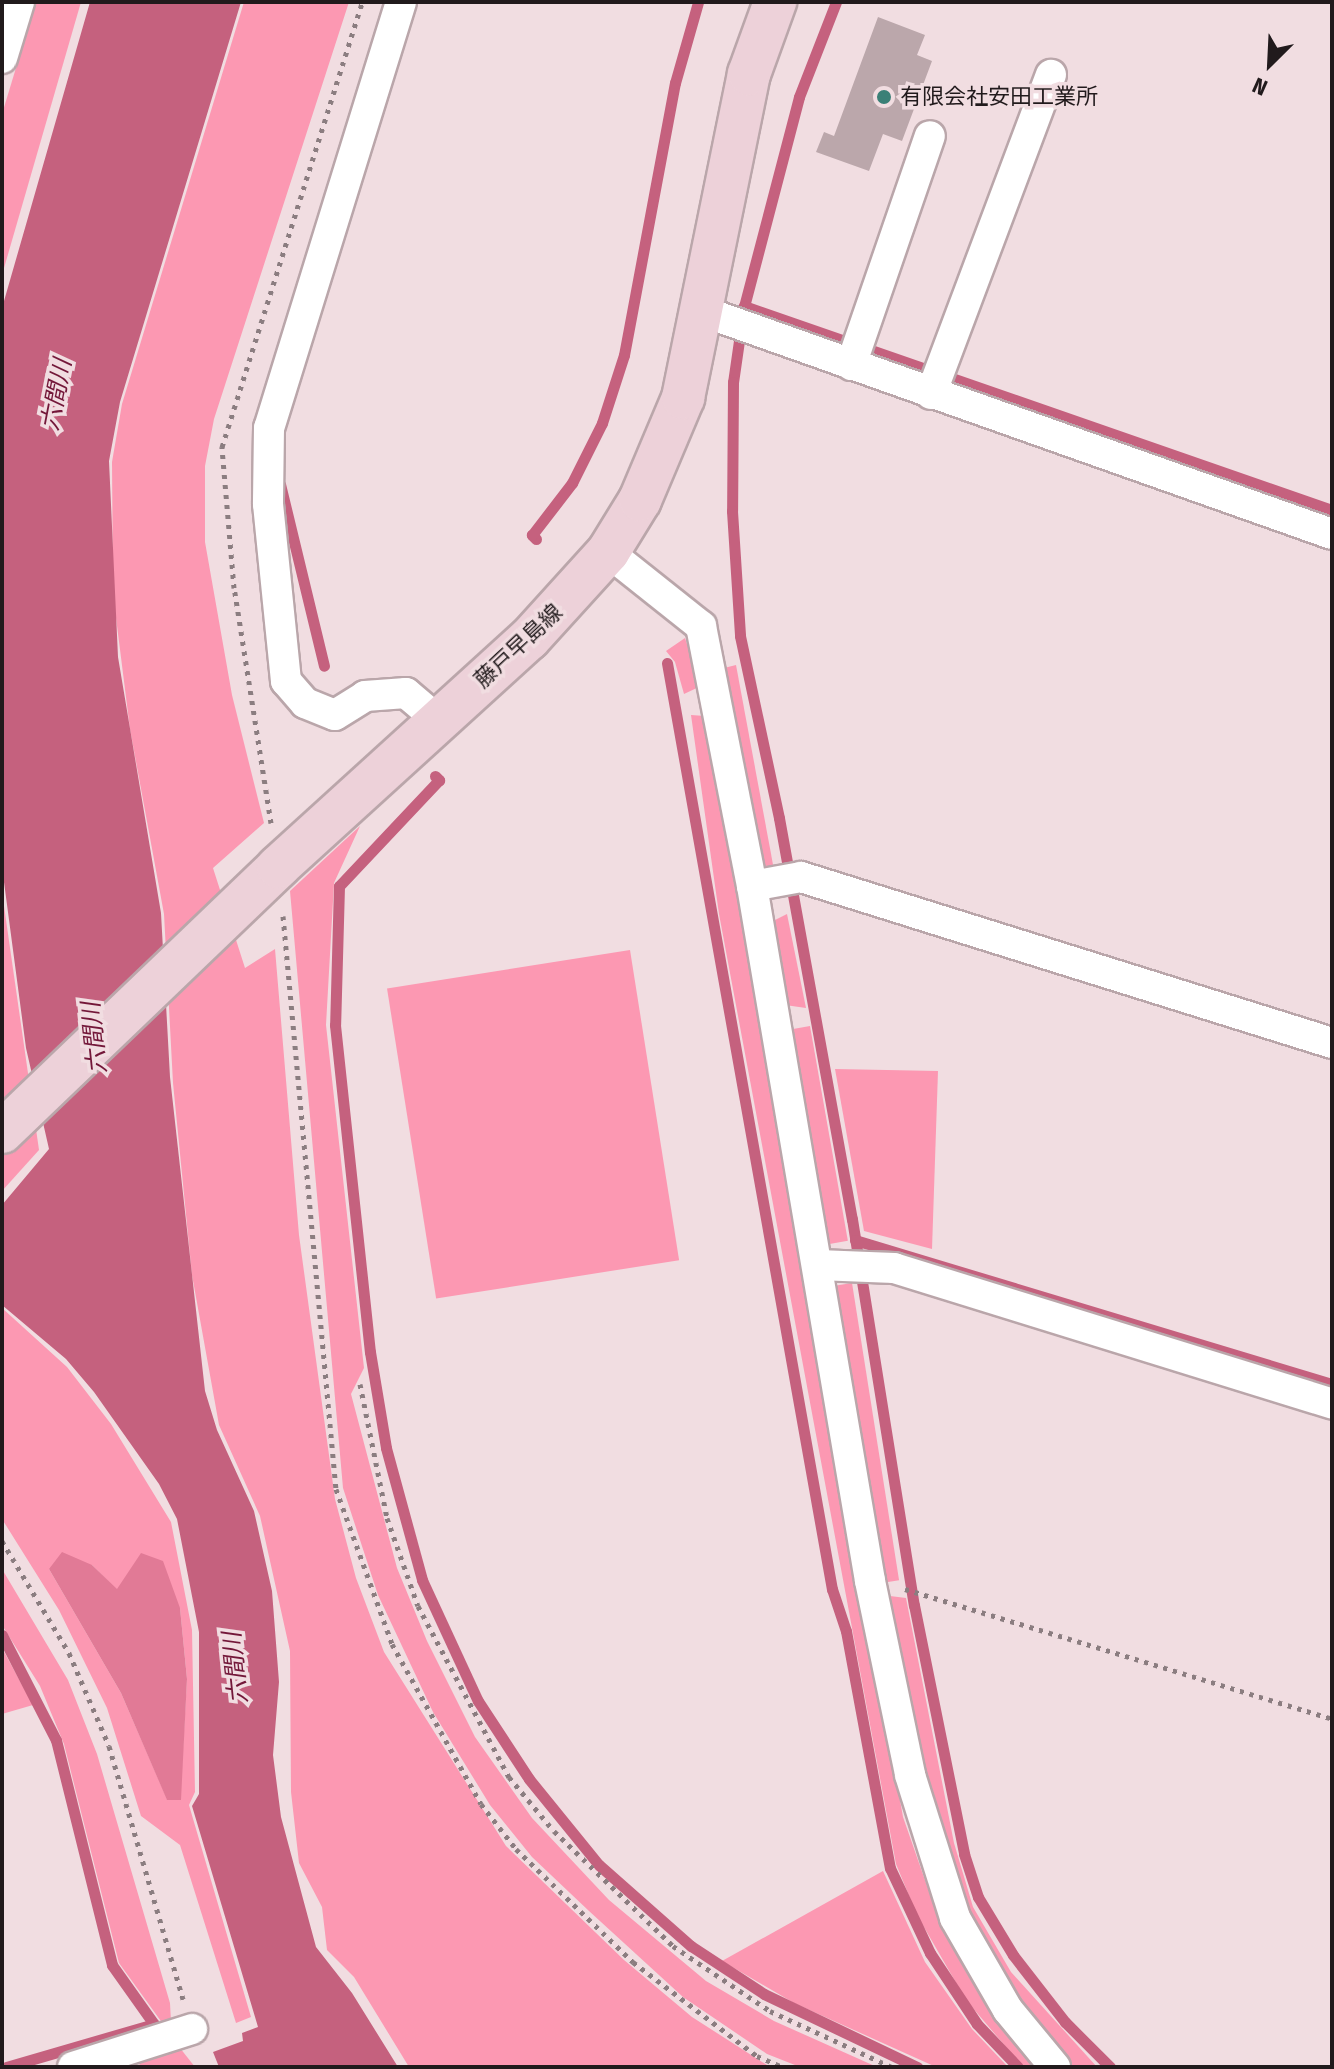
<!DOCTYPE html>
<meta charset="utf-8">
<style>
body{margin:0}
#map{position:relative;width:1334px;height:2069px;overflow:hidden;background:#f1dde1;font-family:"Fira Sans Condensed","Noto Sans JP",sans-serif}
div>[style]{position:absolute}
.green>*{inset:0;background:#fc98b2;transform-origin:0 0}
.forest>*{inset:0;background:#e17a96}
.water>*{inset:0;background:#c5617e}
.stream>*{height:11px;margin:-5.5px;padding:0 5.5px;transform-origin:5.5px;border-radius:5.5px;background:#c5617e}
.building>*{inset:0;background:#bba7ab}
.path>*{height:5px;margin-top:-2.5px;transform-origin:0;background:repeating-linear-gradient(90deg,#8b7d80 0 4px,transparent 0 10px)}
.roads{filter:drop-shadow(2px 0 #baa6aa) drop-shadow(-2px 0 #baa6aa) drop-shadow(0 2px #baa6aa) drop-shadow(0 -2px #baa6aa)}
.street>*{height:30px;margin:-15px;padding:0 15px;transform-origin:15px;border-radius:15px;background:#fff}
.secondary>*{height:42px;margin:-21px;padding:0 21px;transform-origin:21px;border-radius:21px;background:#edd1d9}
.dots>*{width:22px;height:22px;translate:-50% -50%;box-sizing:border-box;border:4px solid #f1dde1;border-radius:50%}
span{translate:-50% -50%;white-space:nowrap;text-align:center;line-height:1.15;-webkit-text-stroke:7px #f1dde1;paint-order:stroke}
.poi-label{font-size:22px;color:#211a1c}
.left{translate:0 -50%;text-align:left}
.street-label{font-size:22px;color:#211a1c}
.water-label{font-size:24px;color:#731739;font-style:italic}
.frame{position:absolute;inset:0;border:4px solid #211a1c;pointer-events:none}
.north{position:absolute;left:1230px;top:24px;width:80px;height:80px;-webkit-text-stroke:6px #f1dde1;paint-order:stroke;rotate:204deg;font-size:22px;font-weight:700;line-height:32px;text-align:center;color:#211a1c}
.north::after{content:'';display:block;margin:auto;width:28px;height:36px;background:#211a1c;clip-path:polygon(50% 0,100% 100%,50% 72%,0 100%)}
</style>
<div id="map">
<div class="green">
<i style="clip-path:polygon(36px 2px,81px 2px,2px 275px,2px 114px)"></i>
<i style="clip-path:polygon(244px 2px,349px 2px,214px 419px,205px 466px,205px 542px,232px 695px,264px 823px,213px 868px,245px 968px,275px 949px,299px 1235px,335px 1499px,356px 1578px,384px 1652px,506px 1846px,624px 1960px,692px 2017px,770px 2067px,409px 2067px,354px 1977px,327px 1950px,322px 1907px,299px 1863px,291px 1792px,290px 1651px,260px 1516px,219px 1425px,192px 1275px,173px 1083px,164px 914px,130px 729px,113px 594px,112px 462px,122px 404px)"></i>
<i style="clip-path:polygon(685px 638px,701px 686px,684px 694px,675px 662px,666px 651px)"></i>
<i style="clip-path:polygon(736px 665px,774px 870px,759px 869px,724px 668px)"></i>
<i style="clip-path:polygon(691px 715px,705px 716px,709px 724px,903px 1817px,935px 1909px,1000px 2024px,1040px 2067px,1023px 2067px,966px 2000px,917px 1915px,896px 1864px,719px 914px)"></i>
<i style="clip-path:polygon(360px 826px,334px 883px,326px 1025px,364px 1368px,351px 1394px,397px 1568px,427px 1641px,475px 1737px,532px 1818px,609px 1900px,706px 1981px,774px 2021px,877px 2067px,800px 2067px,767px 2054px,683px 1997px,589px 1911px,532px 1857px,490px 1805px,433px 1712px,378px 1595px,343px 1488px,290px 891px)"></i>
<i style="clip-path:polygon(2px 892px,39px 1150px,2px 1191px)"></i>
<i style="clip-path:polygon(787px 914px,806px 1008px,785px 1005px,769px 923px)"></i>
<i style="left:630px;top:950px;width:314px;height:246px;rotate:81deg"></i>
<i style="left:810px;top:1026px;width:218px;height:20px;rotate:80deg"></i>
<i style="clip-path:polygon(835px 1069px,938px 1071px,932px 1249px,864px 1231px)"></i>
<i style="left:852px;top:1283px;width:301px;height:24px;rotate:81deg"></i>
<i style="clip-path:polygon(evenodd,2px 1308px,67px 1367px,111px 1424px,171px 1522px,192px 1630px,195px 1792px,189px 1805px,251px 2017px,236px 2023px,180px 1845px,141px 1816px,107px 1708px,59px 1610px,2px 1519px,2px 1308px,92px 1565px,117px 1590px,180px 1608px,187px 1679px,180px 1800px,167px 1799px,121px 1693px,49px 1569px,92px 1565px)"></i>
<i style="clip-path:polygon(2px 1569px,68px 1680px,97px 1754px,170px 2003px,171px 2022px,163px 2024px,119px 1963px,64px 1744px,40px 1686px,2px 1625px)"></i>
<i style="clip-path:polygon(882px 1595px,906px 1598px,954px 1843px,973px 1907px,1011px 1972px,1097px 2067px,1070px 2067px,1053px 2051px,982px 1952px,932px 1826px)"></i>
<i style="clip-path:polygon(2px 1648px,33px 1705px,2px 1714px)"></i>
<i style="clip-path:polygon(883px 1871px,925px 1962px,972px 2029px,1008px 2067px,936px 2067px,794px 2003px,722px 1961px)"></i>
<i style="clip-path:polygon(180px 2048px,195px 2067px,140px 2067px,138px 2056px)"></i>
</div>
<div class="forest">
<i style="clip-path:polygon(62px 1552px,92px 1565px,117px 1589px,141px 1553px,163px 1561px,180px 1608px,187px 1679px,181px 1800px,167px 1800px,121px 1693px,49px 1569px)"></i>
</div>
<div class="water">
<i style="clip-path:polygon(90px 2px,241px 2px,120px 402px,109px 461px,118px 657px,161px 913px,170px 1077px,205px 1391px,217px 1430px,254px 1511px,272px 1591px,279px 1682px,273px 1755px,281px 1817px,316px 1947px,352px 1993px,398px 2067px,219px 2067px,213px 2052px,243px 2041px,242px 2033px,258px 2027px,192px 1806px,199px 1794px,199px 1632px,177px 1519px,159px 1484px,94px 1392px,66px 1359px,2px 1305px,2px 1205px,49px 1149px,26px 1048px,2px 867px,2px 308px)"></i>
</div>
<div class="stream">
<i style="left:836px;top:2px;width:102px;rotate:111.3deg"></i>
<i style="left:799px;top:97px;width:216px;rotate:104.7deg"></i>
<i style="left:744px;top:306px;width:77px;rotate:98.2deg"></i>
<i style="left:733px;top:382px;width:129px;rotate:90.4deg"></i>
<i style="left:732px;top:511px;width:125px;rotate:86.3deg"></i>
<i style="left:740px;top:636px;width:186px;rotate:77.9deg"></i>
<i style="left:779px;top:818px;width:408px;rotate:79.7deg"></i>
<i style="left:852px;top:1219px;width:391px;rotate:80.9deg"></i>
<i style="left:914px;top:1605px;width:254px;rotate:78.6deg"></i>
<i style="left:964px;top:1854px;width:45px;rotate:72deg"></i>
<i style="left:978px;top:1897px;width:68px;rotate:58.9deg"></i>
<i style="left:1013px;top:1955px;width:85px;rotate:52.2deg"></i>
<i style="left:1065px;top:2022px;width:64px;rotate:45deg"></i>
<i style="left:744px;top:306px;width:622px;rotate:19.13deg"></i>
<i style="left:280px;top:484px;width:187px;rotate:76.4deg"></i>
<i style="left:536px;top:539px;width:6px;rotate:-135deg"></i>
<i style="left:532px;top:535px;width:66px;rotate:-52.4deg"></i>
<i style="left:572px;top:483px;width:67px;rotate:-63.4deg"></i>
<i style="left:602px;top:423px;width:71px;rotate:-72.1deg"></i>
<i style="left:624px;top:355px;width:277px;rotate:-79.4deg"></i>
<i style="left:675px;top:83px;width:84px;rotate:-74.1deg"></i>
<i style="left:667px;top:663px;width:941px;rotate:79.9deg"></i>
<i style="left:832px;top:1589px;width:44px;rotate:71.6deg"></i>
<i style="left:846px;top:1631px;width:241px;rotate:79.5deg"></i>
<i style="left:890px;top:1868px;width:94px;rotate:64.8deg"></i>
<i style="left:930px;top:1953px;width:85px;rotate:56.5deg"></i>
<i style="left:977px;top:2024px;width:59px;rotate:46.4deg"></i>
<i style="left:435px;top:776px;width:6px;rotate:45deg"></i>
<i style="left:439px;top:780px;width:146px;rotate:133.3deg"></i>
<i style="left:339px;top:886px;width:139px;rotate:91.6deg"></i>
<i style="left:335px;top:1025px;width:329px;rotate:83.9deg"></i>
<i style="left:370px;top:1352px;width:97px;rotate:80.5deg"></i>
<i style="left:386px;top:1448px;width:137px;rotate:74.7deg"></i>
<i style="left:422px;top:1580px;width:133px;rotate:65.2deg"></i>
<i style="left:478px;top:1701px;width:93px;rotate:56.8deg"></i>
<i style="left:529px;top:1779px;width:111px;rotate:50.9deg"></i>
<i style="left:599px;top:1865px;width:123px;rotate:41.4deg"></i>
<i style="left:691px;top:1946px;width:87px;rotate:33.3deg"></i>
<i style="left:764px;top:1994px;width:170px;rotate:25.5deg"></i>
<i style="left:855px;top:1240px;width:498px;rotate:16.8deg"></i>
<i style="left:2px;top:1635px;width:118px;rotate:62.8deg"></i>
<i style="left:56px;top:1740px;width:232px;rotate:76deg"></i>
<i style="left:112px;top:1965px;width:72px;rotate:54.6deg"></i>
<i style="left:154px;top:2024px;width:154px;rotate:163.8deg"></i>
</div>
<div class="building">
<i style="clip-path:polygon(878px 17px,925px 35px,917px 55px,932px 61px,902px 141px,883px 134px,869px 171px,816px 152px,824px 132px,834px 136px)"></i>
</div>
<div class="path">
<i style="left:271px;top:823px;width:238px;rotate:-98.9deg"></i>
<i style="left:234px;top:588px;width:142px;rotate:-94.9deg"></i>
<i style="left:222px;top:447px;width:467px;rotate:-72.5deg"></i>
<i style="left:283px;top:916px;width:575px;rotate:84.72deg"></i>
<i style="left:336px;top:1489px;width:165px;rotate:70.1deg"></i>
<i style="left:392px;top:1644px;width:183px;rotate:60.9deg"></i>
<i style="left:481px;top:1804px;width:57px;rotate:52.1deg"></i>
<i style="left:516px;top:1849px;width:163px;rotate:44deg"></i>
<i style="left:633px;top:1962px;width:156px;rotate:37.2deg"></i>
<i style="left:757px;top:2056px;width:28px;rotate:23deg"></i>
<i style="left:360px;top:1384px;width:137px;rotate:78.6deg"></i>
<i style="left:387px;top:1518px;width:93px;rotate:70.6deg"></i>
<i style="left:418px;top:1606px;width:194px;rotate:62deg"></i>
<i style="left:509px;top:1777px;width:70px;rotate:50.2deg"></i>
<i style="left:554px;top:1831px;width:165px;rotate:44deg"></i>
<i style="left:673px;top:1946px;width:117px;rotate:33.8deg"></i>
<i style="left:770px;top:2011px;width:134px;rotate:24.7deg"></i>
<i style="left:2px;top:1541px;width:131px;rotate:59.1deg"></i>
<i style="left:69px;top:1653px;width:101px;rotate:66.7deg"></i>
<i style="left:109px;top:1746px;width:264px;rotate:73.7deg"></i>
<i style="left:905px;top:1589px;width:446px;rotate:16.9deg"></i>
</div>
<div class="roads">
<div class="street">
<i style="left:401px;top:2px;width:446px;rotate:107.2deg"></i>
<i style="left:269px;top:428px;width:76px;rotate:90.8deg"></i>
<i style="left:268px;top:504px;width:178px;rotate:84.2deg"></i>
<i style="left:286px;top:681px;width:29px;rotate:49deg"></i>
<i style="left:305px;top:703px;width:32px;rotate:22deg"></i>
<i style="left:335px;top:715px;width:36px;rotate:-32deg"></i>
<i style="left:365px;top:696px;width:41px;rotate:-4.2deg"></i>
<i style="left:406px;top:693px;width:42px;rotate:40.2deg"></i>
<i style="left:2px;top:58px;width:59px;rotate:-73.1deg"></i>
<i style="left:699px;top:310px;width:671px;rotate:19.49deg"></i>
<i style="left:851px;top:365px;width:242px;rotate:-71deg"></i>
<i style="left:931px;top:394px;width:341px;rotate:-69.4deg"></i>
<i style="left:608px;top:552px;width:119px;rotate:38.5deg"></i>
<i style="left:701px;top:626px;width:265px;rotate:78.9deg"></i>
<i style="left:752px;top:886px;width:705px;rotate:80.36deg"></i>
<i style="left:870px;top:1581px;width:198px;rotate:78.3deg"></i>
<i style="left:910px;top:1775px;width:150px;rotate:72.5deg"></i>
<i style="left:955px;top:1918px;width:106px;rotate:60.1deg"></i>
<i style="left:1008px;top:2010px;width:74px;rotate:50.5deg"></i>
<i style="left:752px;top:886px;width:50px;rotate:-10.4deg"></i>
<i style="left:801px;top:877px;width:556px;rotate:17.36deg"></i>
<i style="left:818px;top:1265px;width:76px;rotate:2.3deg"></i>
<i style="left:894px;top:1268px;width:459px;rotate:17.2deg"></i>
<i style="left:73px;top:2067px;width:125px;rotate:-17.7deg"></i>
</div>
<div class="secondary">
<i style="left:2px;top:1132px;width:383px;rotate:-43.8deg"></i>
<i style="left:278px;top:867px;width:339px;rotate:-42.3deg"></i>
<i style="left:529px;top:639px;width:118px;rotate:-47.8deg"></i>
<i style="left:608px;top:552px;width:61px;rotate:-58.4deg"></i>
<i style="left:640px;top:500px;width:111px;rotate:-67.1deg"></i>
<i style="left:683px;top:398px;width:331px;rotate:-78.5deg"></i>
<i style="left:749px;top:74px;width:77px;rotate:-70.1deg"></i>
</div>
</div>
<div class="dots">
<i style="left:884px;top:97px;background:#3b8077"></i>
</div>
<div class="poi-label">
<span class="left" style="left:900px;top:97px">有限会社安田工業所</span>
</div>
<div class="street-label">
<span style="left:518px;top:646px;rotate:-43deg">藤戸早島線</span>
</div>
<div class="water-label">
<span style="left:57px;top:395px;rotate:-79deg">六間川</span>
<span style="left:95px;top:1038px;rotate:-96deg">六間川</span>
<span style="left:236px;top:1668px;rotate:-96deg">六間川</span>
</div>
<div class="frame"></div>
<div class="north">N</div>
</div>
